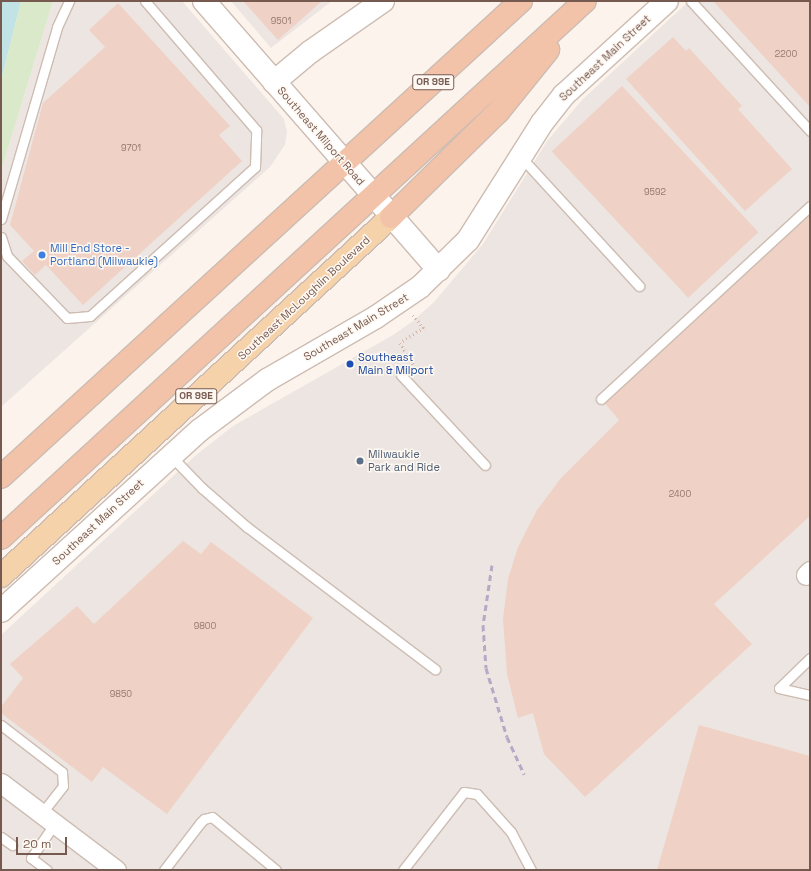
<!DOCTYPE html>
<style>
body{margin:0}
#map{position:relative;width:811px;height:871px;overflow:hidden;background:#fcf4ec;font-family:"Space Grotesk",sans-serif}
div>[style]{position:absolute}
.industrial>*{inset:0;background:#ece5e1}
.green>*{inset:0;background:#dae9ca}
.water>*{inset:0;background:#c1e3e5}
.building>*{inset:0;background:#efd2c5;transform-origin:0 0}
.path>*{height:2.5px;margin-top:-1.25px;transform-origin:0;background:repeating-linear-gradient(90deg,#d5b5a8 0 1px,transparent 0 4px)}
.roads{filter:drop-shadow(1px 0 #cdbcb2) drop-shadow(-1px 0 #cdbcb2) drop-shadow(0 1px #cdbcb2) drop-shadow(0 -1px #cdbcb2)}
.service>*{height:9px;margin:-4.5px;padding:0 4.5px;transform-origin:4.5px;border-radius:4.5px;background:#fff}
.minor>*{height:19px;margin:-9.5px;padding:0 9.5px;transform-origin:9.5px;border-radius:9.5px;background:#fff}
.tertiary>*{height:22px;margin:-11px;padding:0 11px;transform-origin:11px;border-radius:11px;background:#fff}
.primary>*{height:22px;margin:-11px;padding:0 11px;transform-origin:11px;border-radius:11px;background:#f5d2aa}
.trunk>*{height:22px;margin:-11px;padding:0 11px;transform-origin:11px;border-radius:11px;background:#f3c3a9}
.rail>*{height:3px;margin-top:-1.5px;transform-origin:0;background:repeating-linear-gradient(90deg,#b6a9c6 0 6px,transparent 0 10px)}
.dots>*{width:11px;height:11px;translate:-50% -50%;box-sizing:border-box;border:2px solid #fef8f2;border-radius:50%}
span{translate:-50% -50%;white-space:nowrap;text-align:center;line-height:1.15;-webkit-text-stroke:3px #fef8f2;paint-order:stroke}
.number-label{font-size:9px;color:#94786d}
.number-label span{-webkit-text-stroke-width:0}
.shield-label span{padding:1px 3px;background:#fef8f2;border:1px solid;border-radius:3px;-webkit-text-stroke-width:0}
.shield-label{font-size:10px;color:#765a50;font-weight:700}
.street-label{font-size:11px;color:#765a50}
.shop-label{font-size:11px;color:#366cbe}
.left{translate:0 -50%;text-align:left}
.transit-label{font-size:11px;color:#164399}
.service-label{font-size:11px;color:#4e5e75}
.frame{position:absolute;inset:0;border:2px solid #765a50;pointer-events:none}
.scale{position:absolute;left:16px;top:837px;width:51px;height:18px;box-sizing:border-box;border:2px solid #765a50;border-top:0;padding-left:5px;font-size:12px;line-height:14px;white-space:nowrap;color:#765a50;-webkit-text-stroke:3px #fef8f2;paint-order:stroke}
</style>
<div id="map">
<div class="industrial">
<i style="clip-path:polygon(53px 1px,182px 1px,284px 119px,287px 132px,285px 145px,270px 167px,1px 407px,1px 171px)"></i>
<i style="clip-path:polygon(231px 1px,332px 1px,271px 48px)"></i>
<i style="clip-path:polygon(689px 1px,810px 1px,810px 870px,1px 870px,1px 635px,196px 455px,233px 426px,393px 335px,413px 321px,434px 302px,483px 244px,547px 141px,583px 99px)"></i>
</div>
<div class="green">
<i style="clip-path:polygon(21px 1px,53px 1px,1px 171px,1px 81px)"></i>
</div>
<div class="water">
<i style="clip-path:polygon(2px 1px,21px 1px,1px 81px,1px 5px)"></i>
</div>
<div class="building">
<i style="clip-path:polygon(243px 1px,322px 1px,278px 40px)"></i>
<i style="clip-path:polygon(715px 1px,810px 1px,810px 107px,714px 2px)"></i>
<i style="clip-path:polygon(118px 3px,230px 126px,219px 135px,242px 161px,83px 305px,46px 265px,35px 275px,22px 261px,34px 251px,10px 225px,43px 103px,105px 47px,89px 30px)"></i>
<i style="clip-path:polygon(673px 37px,686px 51px,689px 48px,742px 106px,738px 109px,792px 169px,745px 211px,626px 79px)"></i>
<i style="left:622px;top:86px;width:200px;height:96px;rotate:47deg"></i>
<i style="clip-path:polygon(810px 212px,810px 516px,714px 604px,752px 644px,585px 797px,544px 754px,533px 713px,518px 718px,507px 674px,503px 619px,508px 579px,518px 547px,537px 510px,561px 478px,619px 420px,604px 402px)"></i>
<i style="clip-path:polygon(183px 541px,201px 554px,211px 542px,313px 618px,167px 814px,103px 767px,92px 782px,1px 713px,1px 707px,23px 678px,10px 664px,77px 606px,94px 624px)"></i>
<i style="clip-path:polygon(699px 725px,810px 756px,810px 870px,657px 870px)"></i>
</div>
<div class="path">
<i style="left:413px;top:315px;width:17px;rotate:50deg"></i>
<i style="left:424px;top:328px;width:28px;rotate:148deg"></i>
<i style="left:400px;top:343px;width:28px;rotate:58deg"></i>
</div>
<div class="roads">
<div class="service">
<i style="left:691px;top:1px;width:176px;rotate:47.5deg"></i>
<i style="left:521px;top:157px;width:175px;rotate:47.5deg"></i>
<i style="left:1px;top:219px;width:200px;rotate:-73.7deg"></i>
<i style="left:57px;top:27px;width:29px;rotate:-65deg"></i>
<i style="left:1px;top:237px;width:20px;rotate:72deg"></i>
<i style="left:7px;top:256px;width:86px;rotate:45.9deg"></i>
<i style="left:67px;top:318px;width:23px;rotate:-5deg"></i>
<i style="left:90px;top:316px;width:222px;rotate:-42.1deg"></i>
<i style="left:255px;top:167px;width:37px;rotate:-88deg"></i>
<i style="left:256px;top:130px;width:170px;rotate:-130.7deg"></i>
<i style="left:401px;top:375px;width:123px;rotate:47deg"></i>
<i style="left:601px;top:399px;width:284px;rotate:-42.7deg"></i>
<i style="left:171px;top:456px;width:45px;rotate:45.9deg"></i>
<i style="left:202px;top:488px;width:60px;rotate:40.9deg"></i>
<i style="left:247px;top:527px;width:236px;rotate:37.1deg"></i>
<i style="left:810px;top:658px;width:43px;rotate:135.9deg"></i>
<i style="left:779px;top:688px;width:32px;rotate:13deg"></i>
<i style="left:1px;top:725px;width:77px;rotate:37.6deg"></i>
<i style="left:62px;top:772px;width:14px;rotate:86deg"></i>
<i style="left:63px;top:786px;width:34px;rotate:128deg"></i>
<i style="left:1px;top:837px;width:14px;rotate:36deg"></i>
<i style="left:47px;top:870px;width:20px;rotate:-143deg"></i>
<i style="left:31px;top:858px;width:42px;rotate:-55.6deg"></i>
<i style="left:164px;top:870px;width:59px;rotate:-52.5deg"></i>
<i style="left:200px;top:823px;width:6px;rotate:-45deg"></i>
<i style="left:204px;top:819px;width:8px;rotate:-14deg"></i>
<i style="left:212px;top:817px;width:83px;rotate:39.6deg"></i>
<i style="left:403px;top:870px;width:99px;rotate:-52deg"></i>
<i style="left:464px;top:792px;width:13px;rotate:9deg"></i>
<i style="left:477px;top:794px;width:51px;rotate:48.2deg"></i>
<i style="left:511px;top:832px;width:43px;rotate:62.2deg"></i>
</div>
<div class="minor">
<i style="left:806px;top:575px;width:6px;rotate:-45deg"></i>
<i style="left:1px;top:783px;width:144px;rotate:37.1deg"></i>
</div>
<div class="tertiary">
<i style="left:204px;top:1px;width:357px;rotate:48.9deg"></i>
<i style="left:274px;top:82px;width:47px;rotate:-39.8deg"></i>
<i style="left:310px;top:52px;width:89px;rotate:-34.9deg"></i>
<i style="left:1px;top:611px;width:269px;rotate:-42.3deg"></i>
<i style="left:200px;top:430px;width:84px;rotate:-36.7deg"></i>
<i style="left:267px;top:380px;width:126px;rotate:-30deg"></i>
<i style="left:376px;top:317px;width:53px;rotate:-34.3deg"></i>
<i style="left:420px;top:287px;width:67px;rotate:-44.4deg"></i>
<i style="left:468px;top:240px;width:138px;rotate:-57.7deg"></i>
<i style="left:542px;top:123px;width:36px;rotate:-52deg"></i>
<i style="left:564px;top:95px;width:139px;rotate:-42.4deg"></i>
</div>
<div class="primary">
<i style="left:1px;top:576px;width:530px;rotate:-42.63deg"></i>
</div>
<div class="trunk">
<i style="left:391px;top:217px;width:150px;rotate:-44.5deg"></i>
<i style="left:498px;top:112px;width:80px;rotate:-51.1deg"></i>
<i style="left:1px;top:477px;width:705px;rotate:-42.47deg"></i>
<i style="left:1px;top:538px;width:793px;rotate:-42.6deg"></i>
</div>
</div>
<div class="rail">
<i style="left:492px;top:565px;width:61px;rotate:98.5deg"></i>
<i style="left:483px;top:625px;width:43px;rotate:86deg"></i>
<i style="left:486px;top:668px;width:72px;rotate:73.1deg"></i>
<i style="left:507px;top:737px;width:41px;rotate:65.3deg"></i>
</div>
<div class="dots">
<i style="left:42px;top:255px;background:#3f7fe0"></i>
<i style="left:350px;top:364px;background:#1a4fb4"></i>
<i style="left:360px;top:461px;background:#5c6f8a"></i>
</div>
<div class="number-label">
<span style="left:281px;top:21px">9501</span>
<span style="left:786px;top:54px">2200</span>
<span style="left:131px;top:148px">9701</span>
<span style="left:655px;top:192px">9592</span>
<span style="left:680px;top:494px">2400</span>
<span style="left:205px;top:626px">9800</span>
<span style="left:121px;top:694px">9850</span>
</div>
<div class="shield-label">
<span style="left:433px;top:82px">OR 99E</span>
<span style="left:196px;top:396px">OR 99E</span>
</div>
<div class="street-label">
<span style="left:605px;top:58px;rotate:-43deg">Southeast Main Street</span>
<span style="left:321px;top:136px;rotate:49deg">Southeast Milport Road</span>
<span style="left:304px;top:298px;rotate:-43deg">Southeast McLoughlin Boulevard</span>
<span style="left:356px;top:327px;rotate:-31deg">Southeast Main Street</span>
<span style="left:98px;top:522px;rotate:-43deg">Southeast Main Street</span>
</div>
<div class="shop-label">
<span class="left" style="left:50px;top:255px">Mill End Store -<br>Portland (Milwaukie)</span>
</div>
<div class="transit-label">
<span class="left" style="left:358px;top:364px">Southeast<br>Main &amp; Milport</span>
</div>
<div class="service-label">
<span class="left" style="left:368px;top:461px">Milwaukie<br>Park and Ride</span>
</div>
<div class="frame"></div>
<div class="scale">20 m</div>
</div>
